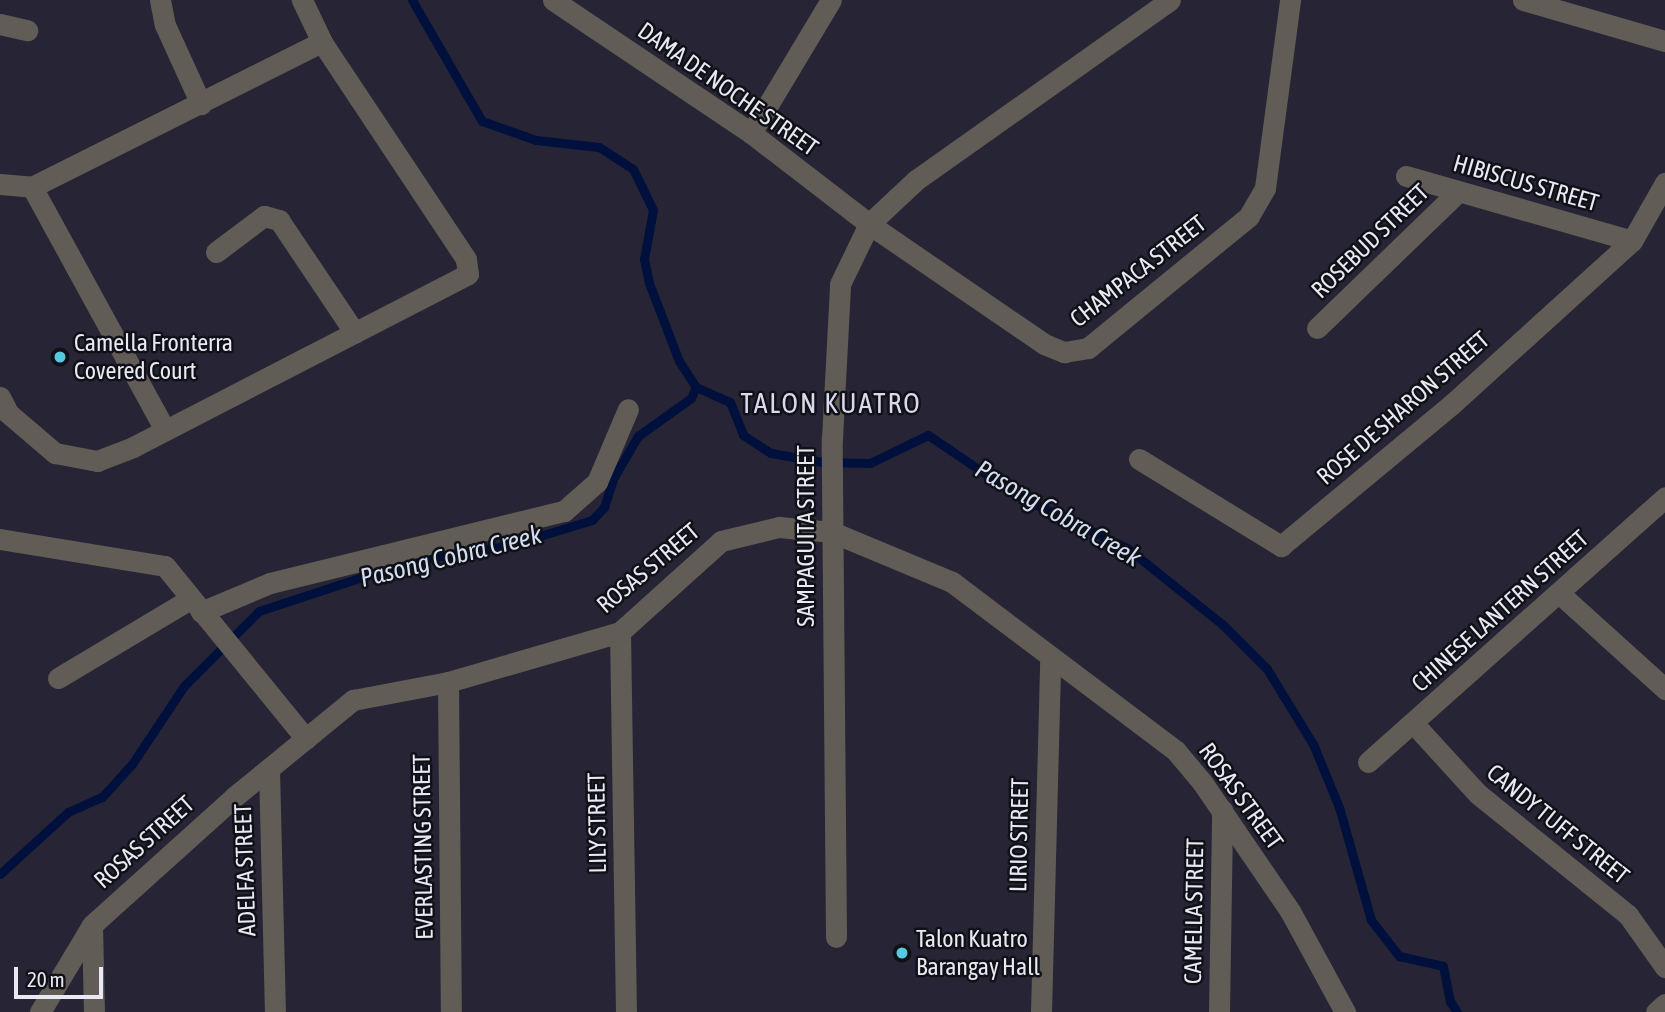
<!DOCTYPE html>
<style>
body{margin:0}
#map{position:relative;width:1665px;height:1012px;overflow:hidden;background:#272535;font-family:"Asap Condensed",sans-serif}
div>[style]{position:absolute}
.stream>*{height:9px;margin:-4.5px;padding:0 4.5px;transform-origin:4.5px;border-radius:4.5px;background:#00103d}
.minor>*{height:21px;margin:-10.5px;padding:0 10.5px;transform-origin:10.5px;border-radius:10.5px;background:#625c56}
.dots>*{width:19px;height:19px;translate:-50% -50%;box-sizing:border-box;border:4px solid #101017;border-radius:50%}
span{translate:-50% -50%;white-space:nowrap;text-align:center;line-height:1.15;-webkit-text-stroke:5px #101017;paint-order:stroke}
.street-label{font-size:24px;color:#e9e9f3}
.poi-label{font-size:24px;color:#e9e9f3}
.left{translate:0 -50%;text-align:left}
.water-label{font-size:26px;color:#d2def1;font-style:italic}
.quarter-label{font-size:28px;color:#d9d8ed;letter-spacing:2px}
.scale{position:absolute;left:14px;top:967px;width:89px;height:32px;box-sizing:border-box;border:4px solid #e9e9f3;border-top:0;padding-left:9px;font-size:21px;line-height:24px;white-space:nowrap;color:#e9e9f3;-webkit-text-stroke:5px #101017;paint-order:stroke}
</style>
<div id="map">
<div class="stream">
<i style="left:412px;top:0;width:140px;rotate:60deg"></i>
<i style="left:482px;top:121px;width:57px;rotate:19.4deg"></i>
<i style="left:536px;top:140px;width:63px;rotate:6.3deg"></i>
<i style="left:599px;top:147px;width:40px;rotate:32.9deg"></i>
<i style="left:633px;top:169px;width:46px;rotate:64deg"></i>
<i style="left:653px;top:210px;width:50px;rotate:100.4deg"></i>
<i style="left:644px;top:259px;width:25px;rotate:78deg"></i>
<i style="left:649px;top:283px;width:84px;rotate:69deg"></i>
<i style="left:679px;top:361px;width:31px;rotate:57deg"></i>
<i style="left:696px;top:387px;width:37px;rotate:24deg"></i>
<i style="left:730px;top:402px;width:35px;rotate:68deg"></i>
<i style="left:743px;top:435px;width:33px;rotate:33deg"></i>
<i style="left:771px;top:453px;width:52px;rotate:10deg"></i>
<i style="left:822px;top:462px;width:48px;rotate:1.2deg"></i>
<i style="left:870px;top:463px;width:64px;rotate:-25.8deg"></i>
<i style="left:928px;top:435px;width:109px;rotate:34.1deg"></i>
<i style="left:1018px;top:496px;width:121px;rotate:25.5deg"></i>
<i style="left:1127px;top:548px;width:122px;rotate:38.7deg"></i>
<i style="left:1222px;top:624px;width:64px;rotate:45deg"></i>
<i style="left:1267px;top:669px;width:88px;rotate:58.5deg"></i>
<i style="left:1313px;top:744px;width:68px;rotate:67.6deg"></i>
<i style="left:1339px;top:807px;width:117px;rotate:74.2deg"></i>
<i style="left:1371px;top:920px;width:46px;rotate:52.1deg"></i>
<i style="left:1399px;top:956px;width:45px;rotate:12.8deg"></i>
<i style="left:1443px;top:966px;width:36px;rotate:79deg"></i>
<i style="left:1450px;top:1001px;width:13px;rotate:58deg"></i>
<i style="left:0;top:874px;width:92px;rotate:-42.4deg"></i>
<i style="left:68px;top:812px;width:37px;rotate:-24deg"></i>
<i style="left:102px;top:797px;width:45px;rotate:-47.7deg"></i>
<i style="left:132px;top:764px;width:94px;rotate:-56.3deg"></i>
<i style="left:184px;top:686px;width:106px;rotate:-45deg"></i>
<i style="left:259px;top:611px;width:163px;rotate:-18.2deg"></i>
<i style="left:414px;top:560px;width:94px;rotate:-8.6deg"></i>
<i style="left:507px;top:546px;width:89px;rotate:-17deg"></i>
<i style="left:592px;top:520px;width:18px;rotate:-47deg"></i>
<i style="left:604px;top:507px;width:32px;rotate:-72deg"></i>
<i style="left:614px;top:477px;width:48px;rotate:-59.7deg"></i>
<i style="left:638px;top:436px;width:65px;rotate:-35.6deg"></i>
<i style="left:691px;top:398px;width:12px;rotate:-66deg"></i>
</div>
<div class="minor">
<i style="left:160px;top:0;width:25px;rotate:79deg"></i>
<i style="left:165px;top:25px;width:87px;rotate:65.5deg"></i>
<i style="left:553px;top:0;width:239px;rotate:33.9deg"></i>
<i style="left:751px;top:133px;width:149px;rotate:37.6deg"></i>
<i style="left:869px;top:224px;width:212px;rotate:34.4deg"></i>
<i style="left:1044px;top:344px;width:22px;rotate:22deg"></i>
<i style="left:1064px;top:352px;width:24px;rotate:-9deg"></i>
<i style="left:1088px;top:348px;width:208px;rotate:-39.3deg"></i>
<i style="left:1249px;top:216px;width:32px;rotate:-60deg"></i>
<i style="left:1265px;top:188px;width:190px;rotate:-82.4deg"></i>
<i style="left:1523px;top:0;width:148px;rotate:16.1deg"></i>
<i style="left:0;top:24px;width:28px;rotate:13deg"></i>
<i style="left:751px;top:133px;width:155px;rotate:-59deg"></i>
<i style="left:1406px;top:176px;width:235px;rotate:16deg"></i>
<i style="left:0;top:184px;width:32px;rotate:5deg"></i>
<i style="left:32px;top:187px;width:324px;rotate:-26.6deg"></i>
<i style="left:32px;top:187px;width:277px;rotate:61.3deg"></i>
<i style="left:216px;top:252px;width:60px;rotate:-36.9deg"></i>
<i style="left:264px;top:216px;width:16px;rotate:15deg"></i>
<i style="left:279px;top:220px;width:136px;rotate:56.1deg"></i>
<i style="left:1317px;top:328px;width:196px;rotate:-44deg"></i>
<i style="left:0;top:397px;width:18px;rotate:63deg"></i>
<i style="left:8px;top:413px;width:62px;rotate:40.4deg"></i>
<i style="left:55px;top:453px;width:43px;rotate:10.8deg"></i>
<i style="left:97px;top:461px;width:39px;rotate:-21deg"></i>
<i style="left:133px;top:447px;width:377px;rotate:-27.3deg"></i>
<i style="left:468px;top:274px;width:15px;rotate:-98deg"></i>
<i style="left:466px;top:259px;width:260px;rotate:-123.6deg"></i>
<i style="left:322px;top:42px;width:47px;rotate:-115.5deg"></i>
<i style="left:1139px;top:459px;width:167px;rotate:31.5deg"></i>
<i style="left:1281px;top:546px;width:221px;rotate:-39.7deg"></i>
<i style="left:1451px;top:405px;width:244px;rotate:-42.2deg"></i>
<i style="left:1632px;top:241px;width:67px;rotate:-60.4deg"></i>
<i style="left:0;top:539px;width:167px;rotate:9.3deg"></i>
<i style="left:165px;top:566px;width:223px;rotate:50.8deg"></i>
<i style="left:1560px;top:594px;width:142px;rotate:42.1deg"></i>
<i style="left:201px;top:612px;width:75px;rotate:-22.8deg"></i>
<i style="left:270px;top:583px;width:303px;rotate:-13.8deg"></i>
<i style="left:564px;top:511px;width:44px;rotate:-41.3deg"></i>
<i style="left:597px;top:482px;width:79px;rotate:-67deg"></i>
<i style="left:620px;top:632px;width:380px;rotate:89.1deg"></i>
<i style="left:58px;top:678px;width:154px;rotate:-30.9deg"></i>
<i style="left:448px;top:682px;width:330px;rotate:89.5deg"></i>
<i style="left:1414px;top:724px;width:95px;rotate:47.6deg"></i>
<i style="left:1478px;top:794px;width:193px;rotate:38.9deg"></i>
<i style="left:1628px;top:915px;width:64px;rotate:54.6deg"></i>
<i style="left:1368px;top:762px;width:398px;rotate:-41.7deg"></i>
<i style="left:269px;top:769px;width:243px;rotate:88.6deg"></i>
<i style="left:92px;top:925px;width:87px;rotate:88.7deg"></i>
<i style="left:836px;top:937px;width:498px;rotate:-90.5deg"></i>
<i style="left:832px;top:439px;width:155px;rotate:-87deg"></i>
<i style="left:840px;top:284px;width:67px;rotate:-64.2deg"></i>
<i style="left:869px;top:224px;width:64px;rotate:-43.1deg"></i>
<i style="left:916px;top:180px;width:311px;rotate:-35.3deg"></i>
<i style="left:40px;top:1012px;width:101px;rotate:-59.1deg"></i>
<i style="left:92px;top:925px;width:191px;rotate:-42deg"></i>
<i style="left:234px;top:797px;width:154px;rotate:-39.2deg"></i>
<i style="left:353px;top:700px;width:97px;rotate:-10.7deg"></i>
<i style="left:448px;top:682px;width:179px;rotate:-16.2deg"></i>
<i style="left:620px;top:632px;width:136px;rotate:-42deg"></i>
<i style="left:721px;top:541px;width:60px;rotate:-13.6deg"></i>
<i style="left:779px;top:527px;width:53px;rotate:5.4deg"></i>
<i style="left:832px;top:532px;width:130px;rotate:22.6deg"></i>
<i style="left:952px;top:582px;width:281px;rotate:37deg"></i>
<i style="left:1176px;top:751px;width:40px;rotate:50deg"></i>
<i style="left:1202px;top:782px;width:156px;rotate:55.7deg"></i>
<i style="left:1290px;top:911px;width:115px;rotate:61.4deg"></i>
<i style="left:1041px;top:1012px;width:353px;rotate:-88.5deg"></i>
<i style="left:1219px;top:1012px;width:202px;rotate:-89.1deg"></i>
<i style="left:1656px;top:1012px;width:12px;rotate:-42deg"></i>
</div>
<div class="dots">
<i style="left:60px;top:357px;background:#56c9e0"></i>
<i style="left:902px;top:953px;background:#56c9e0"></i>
</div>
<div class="street-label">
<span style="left:728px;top:89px;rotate:35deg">DAMA DE NOCHE STREET</span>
<span style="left:1526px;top:183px;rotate:16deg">HIBISCUS STREET</span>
<span style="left:1370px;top:241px;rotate:-44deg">ROSEBUD STREET</span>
<span style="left:1138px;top:271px;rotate:-38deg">CHAMPACA STREET</span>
<span style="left:1403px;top:408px;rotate:-41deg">ROSE DE SHARON STREET</span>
<span style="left:806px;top:536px;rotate:-90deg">SAMPAGUITA STREET</span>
<span style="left:648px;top:568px;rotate:-40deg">ROSAS STREET</span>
<span style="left:1500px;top:611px;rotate:-42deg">CHINESE LANTERN STREET</span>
<span style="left:1241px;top:796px;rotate:54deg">ROSAS STREET</span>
<span style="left:597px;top:823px;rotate:-91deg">LILY STREET</span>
<span style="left:1558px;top:824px;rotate:39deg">CANDY TUFF STREET</span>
<span style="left:1019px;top:835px;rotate:-89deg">LIRIO STREET</span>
<span style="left:144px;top:842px;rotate:-42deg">ROSAS STREET</span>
<span style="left:423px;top:847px;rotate:-91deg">EVERLASTING STREET</span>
<span style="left:245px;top:870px;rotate:-92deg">ADELFA STREET</span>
<span style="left:1194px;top:911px;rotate:-89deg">CAMELLA STREET</span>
</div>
<div class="poi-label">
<span class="left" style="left:74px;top:357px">Camella Fronterra<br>Covered Court</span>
<span class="left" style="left:916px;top:953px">Talon Kuatro<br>Barangay Hall</span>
</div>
<div class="water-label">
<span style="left:1058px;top:514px;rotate:30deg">Pasong Cobra Creek</span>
<span style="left:451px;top:557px;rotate:-14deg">Pasong Cobra Creek</span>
</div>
<div class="quarter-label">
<span style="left:831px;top:403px">TALON KUATRO</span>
</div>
<div class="scale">20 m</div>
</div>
